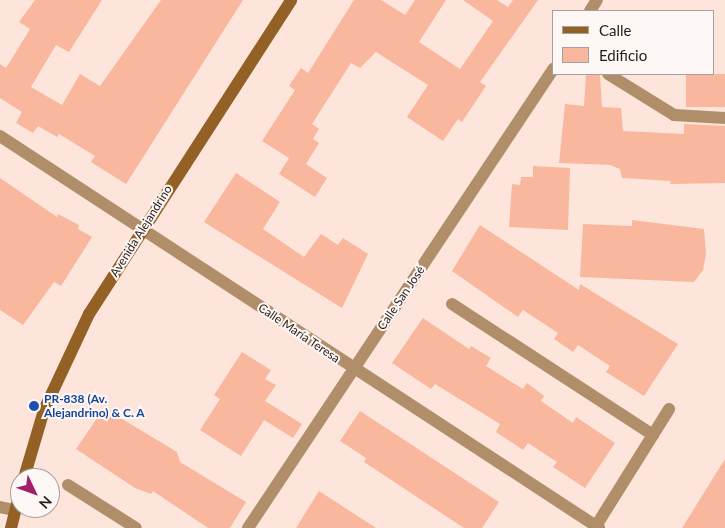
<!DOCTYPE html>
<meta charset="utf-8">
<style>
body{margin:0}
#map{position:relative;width:725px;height:528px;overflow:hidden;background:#fde5dc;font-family:Lato,sans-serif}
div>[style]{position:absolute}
.building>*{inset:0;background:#f9b79e;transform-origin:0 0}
.street>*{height:12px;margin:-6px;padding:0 6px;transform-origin:6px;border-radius:6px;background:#b18e6a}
.secondary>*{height:12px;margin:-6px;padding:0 6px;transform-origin:6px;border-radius:6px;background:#936125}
.dots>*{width:14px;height:14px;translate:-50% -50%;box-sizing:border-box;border:2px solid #fdf7f5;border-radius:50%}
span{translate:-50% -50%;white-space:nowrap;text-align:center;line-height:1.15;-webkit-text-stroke:4px #fdf7f5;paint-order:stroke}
.street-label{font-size:12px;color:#271c18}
.transit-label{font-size:12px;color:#164399;font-weight:700}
.left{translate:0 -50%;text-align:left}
.legend{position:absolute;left:552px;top:10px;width:162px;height:65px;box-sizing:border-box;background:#fdf7f5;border:1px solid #a79f9d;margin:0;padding:6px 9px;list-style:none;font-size:15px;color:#271c18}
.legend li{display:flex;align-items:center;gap:10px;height:25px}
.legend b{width:25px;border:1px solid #a79f9d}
.north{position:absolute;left:10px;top:468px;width:50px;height:50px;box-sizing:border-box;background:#fdf7f5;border:1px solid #a79f9d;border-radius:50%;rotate:132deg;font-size:14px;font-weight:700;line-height:20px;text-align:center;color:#271c18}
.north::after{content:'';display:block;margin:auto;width:18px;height:22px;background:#a31e6a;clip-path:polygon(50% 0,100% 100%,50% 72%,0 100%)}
</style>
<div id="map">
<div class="building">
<i style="clip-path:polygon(35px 0,102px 0,69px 52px,56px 45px,31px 87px,62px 105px,80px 74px,100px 86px,161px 0,243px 0,126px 184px,91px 162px,95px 156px,59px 134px,57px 137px,38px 126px,33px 133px,16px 123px,22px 112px,0 98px,0 64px,6px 68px,30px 29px,19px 22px)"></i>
<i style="clip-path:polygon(354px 0,381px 0,405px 15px,415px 0,446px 0,419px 42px,460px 69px,493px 21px,463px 0,497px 0,508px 7px,513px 0,538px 0,480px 82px,486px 86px,462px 122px,458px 119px,443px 141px,407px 117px,428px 85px,376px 52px,360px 68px,351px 63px,312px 124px,319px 129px,313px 139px,319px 143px,306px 164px,327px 178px,315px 197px,279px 174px,289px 158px,262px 141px,295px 90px,289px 86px,301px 68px,308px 73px)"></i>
<i style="clip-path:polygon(586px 74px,600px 75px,602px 107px,621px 108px,623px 131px,684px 134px,684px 124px,725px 126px,725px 183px,670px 184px,671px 181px,622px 178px,620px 169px,610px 165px,559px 163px,565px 104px,584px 106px)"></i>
<i style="left:686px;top:74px;width:39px;height:33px"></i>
<i style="clip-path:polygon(533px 166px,570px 168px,568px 230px,509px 227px,512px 184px,520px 185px,521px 177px,533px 177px)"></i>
<i style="clip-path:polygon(236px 173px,280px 202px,263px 229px,304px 257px,321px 234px,338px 245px,343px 238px,368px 254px,342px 308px,204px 222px)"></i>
<i style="clip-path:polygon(0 178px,57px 217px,58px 214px,79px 225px,78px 229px,92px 237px,61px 286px,54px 282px,23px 325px,0 310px)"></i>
<i style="clip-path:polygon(632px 220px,704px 229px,706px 254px,703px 270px,694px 282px,580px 277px,583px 224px,632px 226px)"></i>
<i style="clip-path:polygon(480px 225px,579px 290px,580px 284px,678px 344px,644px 396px,606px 372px,610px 366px,578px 345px,573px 352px,554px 339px,558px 333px,523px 310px,518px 317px,452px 271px)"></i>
<i style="clip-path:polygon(423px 318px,469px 349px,471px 346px,491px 358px,486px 366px,523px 389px,527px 383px,544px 396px,541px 401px,573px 423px,576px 417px,615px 443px,585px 488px,553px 467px,557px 462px,528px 443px,523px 450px,496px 432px,500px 424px,435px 384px,431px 389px,392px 363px)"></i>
<i style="clip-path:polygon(242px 352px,271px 370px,265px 379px,276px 385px,265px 401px,302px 424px,293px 438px,264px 420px,241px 456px,200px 430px,220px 399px,214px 395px)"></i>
<i style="clip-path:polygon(104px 408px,177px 452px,180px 462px,246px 502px,230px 528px,208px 528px,153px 491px,151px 494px,135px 488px,76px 449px)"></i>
<i style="clip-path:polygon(360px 411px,499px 502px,482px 528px,464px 528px,364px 462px,366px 458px,340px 441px)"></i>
<i style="clip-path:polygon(725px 459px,725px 528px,682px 528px)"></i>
<i style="clip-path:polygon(319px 491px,376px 528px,296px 528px)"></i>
</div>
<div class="street">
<i style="left:590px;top:11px;width:13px;rotate:-58deg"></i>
<i style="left:608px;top:74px;width:78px;rotate:31.8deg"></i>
<i style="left:674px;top:115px;width:51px;rotate:3.4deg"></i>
<i style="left:0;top:136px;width:716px;rotate:33.2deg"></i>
<i style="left:452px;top:304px;width:240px;rotate:33.1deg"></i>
<i style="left:68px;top:485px;width:80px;rotate:32.3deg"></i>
<i style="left:0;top:507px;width:14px;rotate:12deg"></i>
<i style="left:596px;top:526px;width:138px;rotate:-58deg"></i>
<i style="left:248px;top:528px;width:552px;rotate:-56.37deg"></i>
</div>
<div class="secondary">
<i style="left:24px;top:478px;width:71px;rotate:-73.6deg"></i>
<i style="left:44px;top:410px;width:106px;rotate:-64.9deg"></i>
<i style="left:89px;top:314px;width:373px;rotate:-57.2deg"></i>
<i style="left:11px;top:528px;width:38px;rotate:-76deg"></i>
</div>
<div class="dots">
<i style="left:34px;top:406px;background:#1a4fb4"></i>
</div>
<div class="street-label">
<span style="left:141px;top:231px;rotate:-58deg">Avenida Alejandrino</span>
<span style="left:401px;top:298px;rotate:-56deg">Calle San José</span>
<span style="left:299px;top:333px;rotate:34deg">Calle María Teresa</span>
</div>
<div class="transit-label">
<span class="left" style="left:44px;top:406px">PR-838 (Av.<br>Alejandrino) &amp; C. A</span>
</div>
<ul class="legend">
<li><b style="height:6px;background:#936125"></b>Calle</li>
<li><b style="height:14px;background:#f9b79e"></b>Edificio</li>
</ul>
<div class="north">N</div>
</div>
